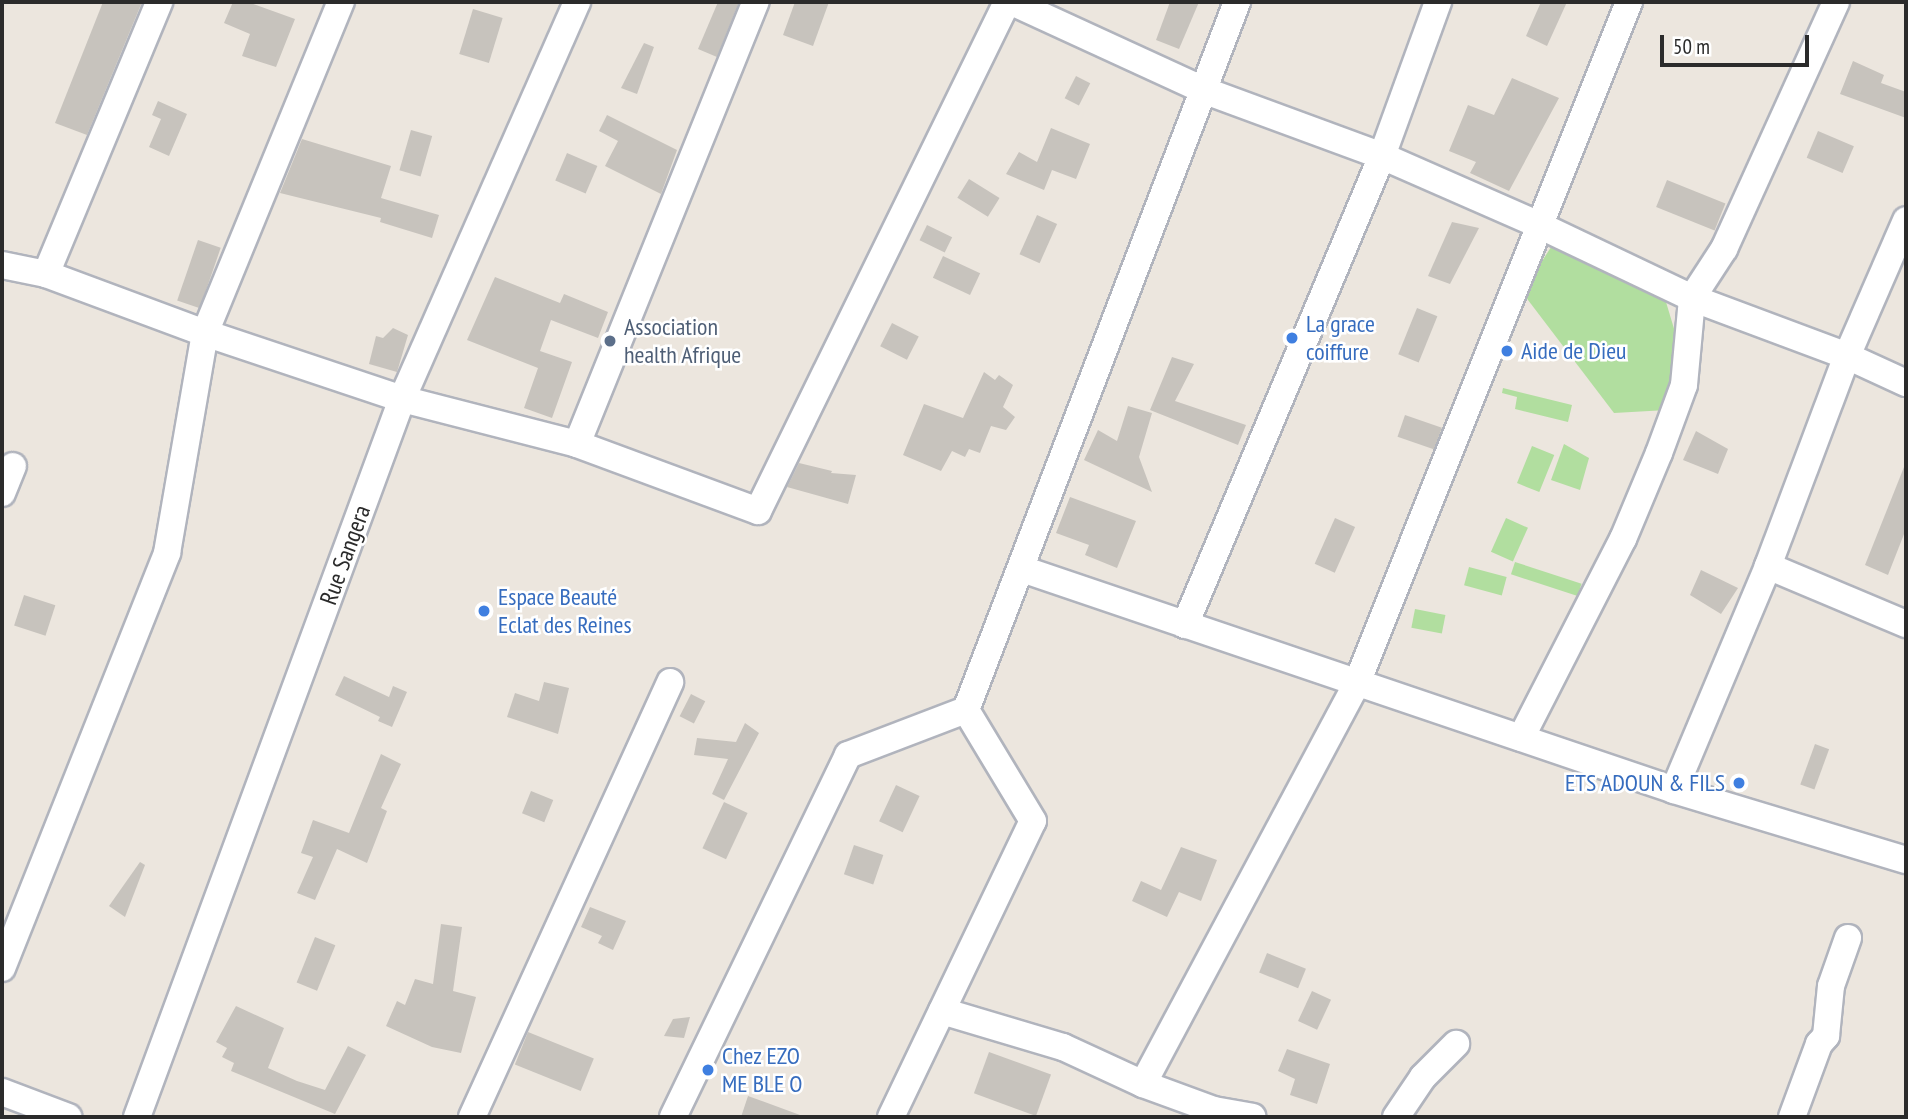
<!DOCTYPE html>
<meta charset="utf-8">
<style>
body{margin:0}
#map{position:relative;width:1908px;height:1119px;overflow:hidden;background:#ece6de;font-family:"PT Sans Narrow",sans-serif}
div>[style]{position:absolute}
.green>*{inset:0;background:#b1de9f;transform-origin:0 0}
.building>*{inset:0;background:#c7c3bd;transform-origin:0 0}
.roads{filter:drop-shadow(2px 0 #b1b4bd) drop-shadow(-2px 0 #b1b4bd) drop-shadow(0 2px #b1b4bd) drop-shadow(0 -2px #b1b4bd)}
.minor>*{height:26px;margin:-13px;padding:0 13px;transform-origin:13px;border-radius:13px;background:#fff}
.dots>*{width:19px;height:19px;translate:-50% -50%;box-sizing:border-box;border:4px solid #fff;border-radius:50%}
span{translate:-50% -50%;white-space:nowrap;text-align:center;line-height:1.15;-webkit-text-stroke:5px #fff;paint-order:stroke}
.shop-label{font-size:24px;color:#366cbe}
.left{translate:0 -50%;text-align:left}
.right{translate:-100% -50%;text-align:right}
.service-label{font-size:24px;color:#4e5e75}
.street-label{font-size:24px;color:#2b2b2b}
.frame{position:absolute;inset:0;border:4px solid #2b2b2b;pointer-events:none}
.scale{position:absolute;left:1660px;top:35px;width:149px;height:32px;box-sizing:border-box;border:4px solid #2b2b2b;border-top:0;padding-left:9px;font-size:21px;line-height:24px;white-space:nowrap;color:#2b2b2b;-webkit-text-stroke:5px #fff;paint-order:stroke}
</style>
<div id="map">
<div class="green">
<i style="clip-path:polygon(1555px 241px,1663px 292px,1684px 362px,1667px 410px,1614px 413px,1522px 292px)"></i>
<i style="clip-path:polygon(1503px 388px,1572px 405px,1568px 422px,1515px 409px,1517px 397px,1502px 393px)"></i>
<i style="clip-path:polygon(1564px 444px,1589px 458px,1580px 490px,1551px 480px)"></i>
<i style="left:1532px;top:446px;width:24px;height:40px;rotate:22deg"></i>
<i style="left:1506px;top:518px;width:24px;height:37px;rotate:24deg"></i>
<i style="left:1515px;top:562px;width:70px;height:13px;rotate:18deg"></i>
<i style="left:1469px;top:567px;width:39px;height:19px;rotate:15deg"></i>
<i style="left:1415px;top:609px;width:31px;height:19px;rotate:11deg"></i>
</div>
<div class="building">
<i style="clip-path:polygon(103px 2px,142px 2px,87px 135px,55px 123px)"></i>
<i style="clip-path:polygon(233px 2px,248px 2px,295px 19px,276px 67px,242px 56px,250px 34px,224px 23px)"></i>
<i style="clip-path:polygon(718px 2px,739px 2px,717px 57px,698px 49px)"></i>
<i style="clip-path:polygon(795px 2px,829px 2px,813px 46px,783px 35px)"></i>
<i style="clip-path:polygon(1170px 2px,1199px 2px,1179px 49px,1156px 40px)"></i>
<i style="clip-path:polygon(1541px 2px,1567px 2px,1547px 46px,1526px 36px)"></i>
<i style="left:473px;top:9px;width:31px;height:47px;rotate:17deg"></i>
<i style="clip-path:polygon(644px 43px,654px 47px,637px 94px,621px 88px)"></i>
<i style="clip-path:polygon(1853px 61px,1884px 75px,1881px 83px,1906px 92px,1906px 118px,1840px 94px)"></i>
<i style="left:1076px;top:76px;width:16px;height:25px;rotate:27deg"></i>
<i style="clip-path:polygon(1512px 78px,1559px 98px,1509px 191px,1470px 173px,1476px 162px,1449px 151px,1468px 105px,1494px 115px)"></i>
<i style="clip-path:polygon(158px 101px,187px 114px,169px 156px,149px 147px,161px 119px,152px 115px)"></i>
<i style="clip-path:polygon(607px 115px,677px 150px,661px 194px,605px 166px,618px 141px,599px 131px)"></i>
<i style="clip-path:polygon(1051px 128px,1090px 144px,1076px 179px,1052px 170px,1044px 190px,1006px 174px,1019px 152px,1037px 162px)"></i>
<i style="left:411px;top:130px;width:22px;height:42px;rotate:16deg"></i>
<i style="left:1818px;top:131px;width:39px;height:29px;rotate:23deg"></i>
<i style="clip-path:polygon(302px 139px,391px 166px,381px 198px,439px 215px,432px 238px,380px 222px,381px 218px,280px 193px)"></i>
<i style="left:567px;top:153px;width:33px;height:30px;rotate:23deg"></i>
<i style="left:969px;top:179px;width:36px;height:22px;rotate:32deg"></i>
<i style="left:1667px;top:180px;width:63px;height:29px;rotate:22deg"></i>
<i style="left:1037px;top:215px;width:22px;height:43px;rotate:24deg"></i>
<i style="clip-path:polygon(1452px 222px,1479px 228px,1450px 284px,1428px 276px)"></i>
<i style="left:927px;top:225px;width:28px;height:17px;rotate:26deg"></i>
<i style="left:198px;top:240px;width:24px;height:64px;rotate:19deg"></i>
<i style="left:943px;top:256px;width:41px;height:24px;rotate:25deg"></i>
<i style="clip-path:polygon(495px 277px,560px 303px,564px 294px,608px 312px,598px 338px,551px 320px,540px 351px,572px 362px,552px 418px,524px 408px,538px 368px,467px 340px)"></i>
<i style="left:1417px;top:308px;width:22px;height:50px;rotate:22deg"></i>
<i style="left:892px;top:323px;width:30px;height:26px;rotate:27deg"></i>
<i style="clip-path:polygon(393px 328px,408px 335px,397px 372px,369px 364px,376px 336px,383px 338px)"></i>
<i style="clip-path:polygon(1172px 357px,1194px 364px,1175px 401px,1246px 425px,1238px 445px,1150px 410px)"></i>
<i style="clip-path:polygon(984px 372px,995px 380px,999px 375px,1013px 385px,1003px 407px,1015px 417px,1006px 430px,991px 426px,980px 453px,969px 449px,965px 457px,952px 451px,941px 471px,903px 455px,924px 404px,963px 418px)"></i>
<i style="clip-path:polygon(1128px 406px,1152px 413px,1139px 457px,1152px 492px,1084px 460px,1098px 430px,1117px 441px)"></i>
<i style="left:1405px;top:415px;width:39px;height:23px;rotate:19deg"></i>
<i style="clip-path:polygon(1696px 431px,1728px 449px,1718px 474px,1683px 460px)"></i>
<i style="clip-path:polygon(1906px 462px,1906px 529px,1888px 575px,1865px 565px)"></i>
<i style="clip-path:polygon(799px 463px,832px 471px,831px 473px,856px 475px,848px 504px,787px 487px)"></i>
<i style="clip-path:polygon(1070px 497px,1136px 521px,1117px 568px,1085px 555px,1089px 545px,1056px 533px)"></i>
<i style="left:1335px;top:518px;width:22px;height:50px;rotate:24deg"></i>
<i style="clip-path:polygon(1701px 570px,1738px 588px,1721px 614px,1690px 595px)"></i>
<i style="left:24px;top:595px;width:33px;height:32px;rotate:18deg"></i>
<i style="clip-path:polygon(344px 676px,389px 697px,393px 686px,407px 692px,392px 727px,378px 721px,380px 717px,335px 695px)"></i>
<i style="clip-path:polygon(544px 682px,569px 688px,558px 734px,507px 717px,515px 693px,539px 701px)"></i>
<i style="left:691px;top:694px;width:16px;height:25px;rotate:27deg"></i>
<i style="clip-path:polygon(745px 723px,759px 733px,724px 800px,712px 794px,728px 759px,694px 755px,697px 738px,736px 742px)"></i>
<i style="left:1815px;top:744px;width:15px;height:43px;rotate:20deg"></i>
<i style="clip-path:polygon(381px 754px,401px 764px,381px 808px,387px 811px,367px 863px,337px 849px,315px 900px,297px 893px,313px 857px,301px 853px,313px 820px,349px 833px)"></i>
<i style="left:896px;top:785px;width:26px;height:40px;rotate:25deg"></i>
<i style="left:531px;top:791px;width:24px;height:24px;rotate:22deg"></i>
<i style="left:724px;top:802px;width:26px;height:51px;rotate:25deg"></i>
<i style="left:854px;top:845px;width:31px;height:31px;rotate:19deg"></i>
<i style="clip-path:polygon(1181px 847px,1217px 860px,1201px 901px,1179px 892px,1167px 917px,1132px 901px,1141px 881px,1161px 890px)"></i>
<i style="clip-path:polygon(140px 862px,145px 865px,125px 917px,109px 906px)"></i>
<i style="clip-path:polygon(590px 907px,626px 921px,613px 950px,598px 943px,602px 936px,581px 927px)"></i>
<i style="clip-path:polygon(441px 924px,462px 927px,453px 991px,476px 997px,461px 1053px,432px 1047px,386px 1026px,397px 1001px,405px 1005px,415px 979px,433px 984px)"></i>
<i style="left:315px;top:937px;width:22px;height:49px;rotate:22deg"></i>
<i style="left:1267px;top:953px;width:42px;height:21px;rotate:22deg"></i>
<i style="left:1312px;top:991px;width:21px;height:33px;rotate:25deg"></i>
<i style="clip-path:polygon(236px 1006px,284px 1028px,268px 1068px,297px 1081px,325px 1090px,348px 1046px,366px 1055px,335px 1114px,231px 1071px,234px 1063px,222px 1057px,227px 1048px,216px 1042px)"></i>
<i style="clip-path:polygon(690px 1017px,684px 1038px,664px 1036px,673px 1019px)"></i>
<i style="left:528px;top:1032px;width:71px;height:35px;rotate:22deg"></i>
<i style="clip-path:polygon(1287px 1049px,1330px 1064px,1317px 1104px,1290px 1095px,1295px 1079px,1278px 1071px)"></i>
<i style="left:989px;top:1052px;width:66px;height:44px;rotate:20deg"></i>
<i style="clip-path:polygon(748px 1096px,800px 1115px,800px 1117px,741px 1117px)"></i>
</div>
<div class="roads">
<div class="minor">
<i style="left:1012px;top:2px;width:210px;rotate:24.7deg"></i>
<i style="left:1203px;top:90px;width:191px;rotate:20.2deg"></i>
<i style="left:1382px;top:156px;width:171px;rotate:23.7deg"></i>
<i style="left:1539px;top:225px;width:170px;rotate:25.5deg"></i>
<i style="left:1692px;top:298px;width:165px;rotate:20.5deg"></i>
<i style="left:1847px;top:356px;width:65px;rotate:24.6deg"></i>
<i style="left:2px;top:265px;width:45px;rotate:11.6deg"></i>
<i style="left:46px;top:274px;width:170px;rotate:20.4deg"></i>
<i style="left:205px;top:333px;width:208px;rotate:18.5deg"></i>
<i style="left:402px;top:399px;width:181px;rotate:14.4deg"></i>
<i style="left:577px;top:444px;width:193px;rotate:20.3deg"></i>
<i style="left:758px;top:511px;width:567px;rotate:-63.93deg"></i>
<i style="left:46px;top:274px;width:295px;rotate:-67.4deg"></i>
<i style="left:577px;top:444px;width:477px;rotate:-68deg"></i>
<i style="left:2px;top:493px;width:29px;rotate:-68deg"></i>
<i style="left:1768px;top:566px;width:150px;rotate:22.8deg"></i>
<i style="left:1022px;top:569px;width:688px;rotate:18.72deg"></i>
<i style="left:1674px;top:790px;width:242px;rotate:16.8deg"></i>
<i style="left:1185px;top:625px;width:509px;rotate:-67.22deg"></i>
<i style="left:1382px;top:156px;width:164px;rotate:-70deg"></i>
<i style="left:1521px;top:738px;width:224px;rotate:-62.9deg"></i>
<i style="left:1623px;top:539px;width:93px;rotate:-67.3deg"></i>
<i style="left:1659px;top:453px;width:72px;rotate:-69.8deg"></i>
<i style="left:1684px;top:385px;width:87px;rotate:-84.7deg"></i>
<i style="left:1692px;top:298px;width:59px;rotate:-56.9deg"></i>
<i style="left:1724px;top:249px;width:271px;rotate:-65.6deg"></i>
<i style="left:1674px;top:790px;width:243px;rotate:-67.2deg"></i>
<i style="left:1768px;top:566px;width:224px;rotate:-69.4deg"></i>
<i style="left:1847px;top:356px;width:148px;rotate:-66.5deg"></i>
<i style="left:2px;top:968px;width:447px;rotate:-68.3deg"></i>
<i style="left:167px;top:553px;width:223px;rotate:-80.2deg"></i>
<i style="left:205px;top:333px;width:358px;rotate:-67.7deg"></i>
<i style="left:942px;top:1011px;width:126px;rotate:16.6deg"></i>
<i style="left:1063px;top:1047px;width:88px;rotate:24.8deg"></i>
<i style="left:1143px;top:1084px;width:76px;rotate:20.1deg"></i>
<i style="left:1214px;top:1110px;width:39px;rotate:10deg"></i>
<i style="left:1143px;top:1084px;width:455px;rotate:-61.9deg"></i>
<i style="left:1357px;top:683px;width:733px;rotate:-68.23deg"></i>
<i style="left:2px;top:1092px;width:71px;rotate:20.7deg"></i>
<i style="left:137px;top:1117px;width:765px;rotate:-69.74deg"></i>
<i style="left:402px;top:399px;width:434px;rotate:-66.2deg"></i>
<i style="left:472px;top:1117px;width:478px;rotate:-65.5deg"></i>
<i style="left:673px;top:1117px;width:402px;rotate:-64.2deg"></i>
<i style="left:848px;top:755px;width:126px;rotate:-20.9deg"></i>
<i style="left:966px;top:710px;width:758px;rotate:-69.05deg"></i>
<i style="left:891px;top:1117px;width:328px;rotate:-64.4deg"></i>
<i style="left:1033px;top:821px;width:130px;rotate:-121.1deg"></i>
<i style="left:1396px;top:1117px;width:48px;rotate:-56deg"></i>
<i style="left:1423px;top:1077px;width:47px;rotate:-45deg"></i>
<i style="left:1792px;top:1117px;width:78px;rotate:-69.7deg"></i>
<i style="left:1819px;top:1044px;width:11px;rotate:-49deg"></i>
<i style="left:1826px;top:1036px;width:50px;rotate:-84.3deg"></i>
<i style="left:1831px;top:986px;width:51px;rotate:-70.5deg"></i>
</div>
</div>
<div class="dots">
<i style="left:1292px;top:338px;background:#3f7fe0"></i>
<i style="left:610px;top:341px;background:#5c6f8a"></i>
<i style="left:1507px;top:351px;background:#3f7fe0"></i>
<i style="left:484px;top:611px;background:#3f7fe0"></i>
<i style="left:1739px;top:783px;background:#3f7fe0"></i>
<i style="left:708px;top:1070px;background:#3f7fe0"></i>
</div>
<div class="shop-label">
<span class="left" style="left:1306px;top:338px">La grace<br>coiffure</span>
<span class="left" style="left:1521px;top:351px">Aide de Dieu</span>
<span class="left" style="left:498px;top:611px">Espace Beauté<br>Eclat des Reines</span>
<span class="right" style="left:1725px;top:783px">ETS ADOUN &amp; FILS</span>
<span class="left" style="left:722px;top:1070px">Chez EZO<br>ME BLE O</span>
</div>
<div class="service-label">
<span class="left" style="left:624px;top:341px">Association<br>health Afrique</span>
</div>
<div class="street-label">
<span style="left:345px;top:555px;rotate:-70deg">Rue Sangera</span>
</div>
<div class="frame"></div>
<div class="scale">50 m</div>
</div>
